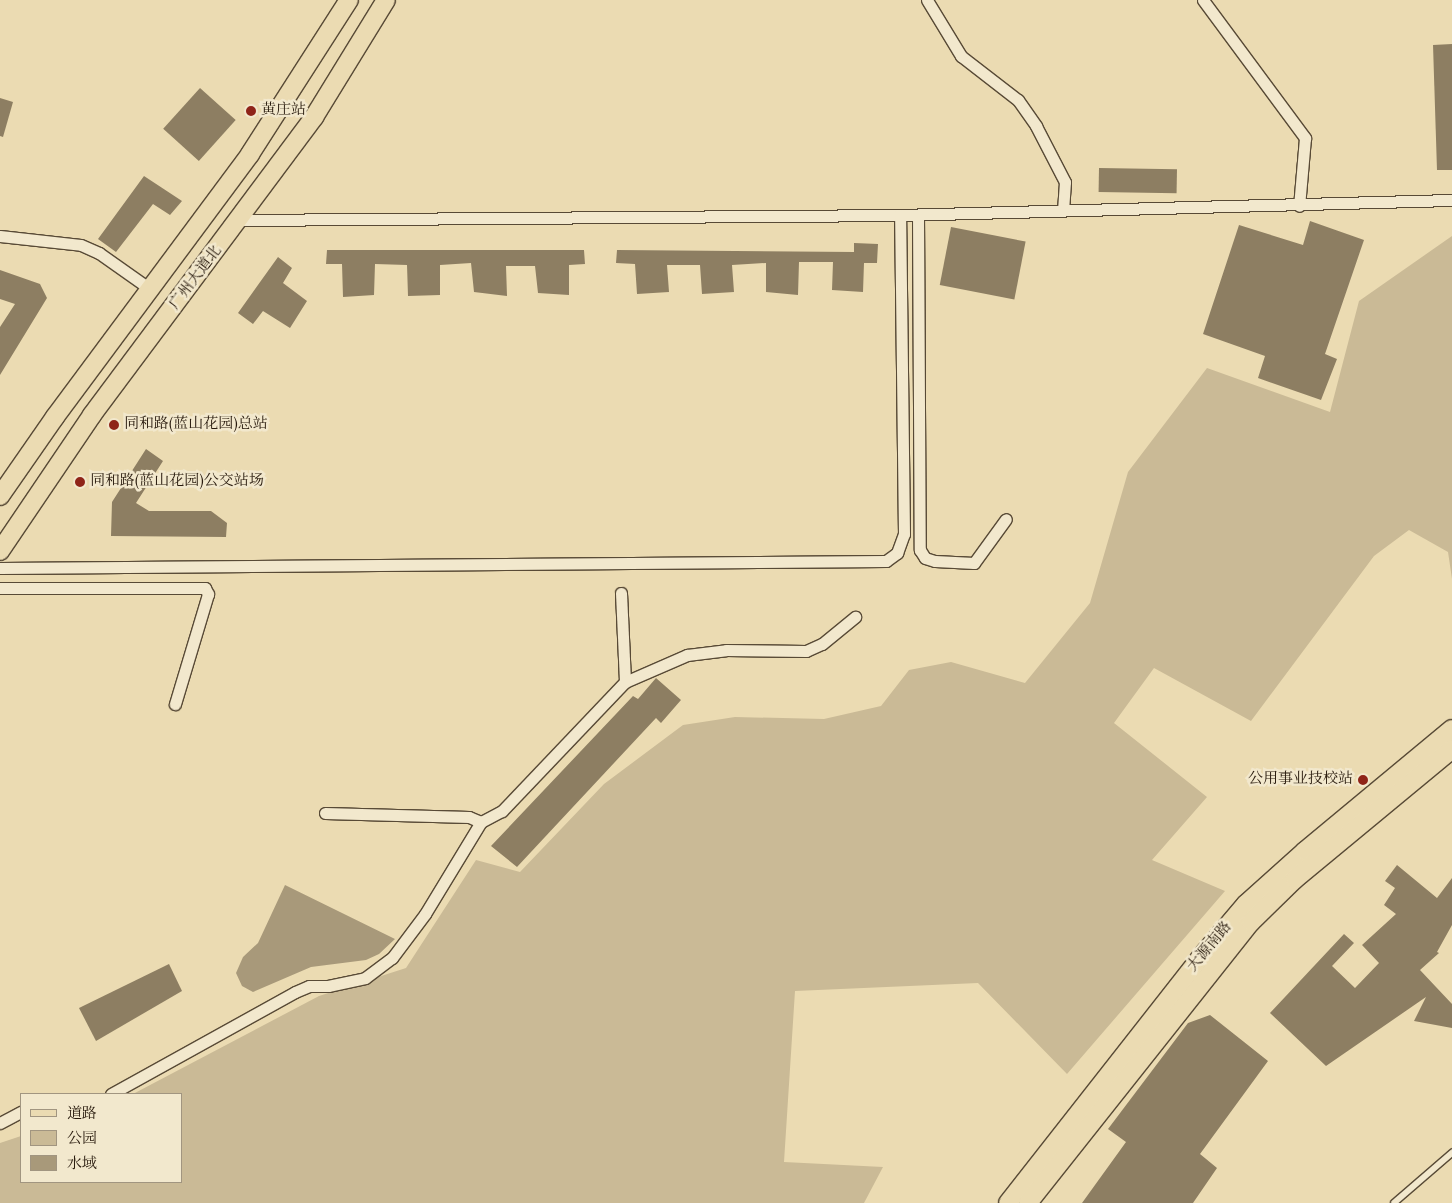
<!DOCTYPE html>
<meta charset="utf-8">
<style>
body{margin:0}
#map{position:relative;width:1452px;height:1203px;overflow:hidden;background:#ebdbb2;font-family:Vollkorn,"Noto Serif SC",serif}
div>[style]{position:absolute}
.green>*{inset:0;background:#caba96}
.water>*{inset:0;background:#a8997a}
.building>*{inset:0;background:#8d7e62;transform-origin:0 0}
.roads{filter:drop-shadow(1px 0 #584a36) drop-shadow(-1px 0 #584a36) drop-shadow(0 1px #584a36) drop-shadow(0 -1px #584a36)}
.lane>*{height:5.5px;margin:-2.75px;padding:0 2.75px;transform-origin:2.75px;border-radius:2.75px;background:#f2e8cd}
.street>*{height:11px;margin:-5.5px;padding:0 5.5px;transform-origin:5.5px;border-radius:5.5px;background:#f2e8cd}
.primary>*{height:18px;margin:-9px;padding:0 9px;transform-origin:9px;border-radius:9px;background:#ebdbb2}
.dots>*{width:14px;height:14px;translate:-50% -50%;box-sizing:border-box;border:2px solid #f2e8cd;border-radius:50%}
span{translate:-50% -50%;white-space:nowrap;text-align:center;line-height:1.15;-webkit-text-stroke:5px #f2e8cd;paint-order:stroke}
.poi-label{font-size:15px;color:#27190c}
.left{translate:0 -50%;text-align:left}
.right{translate:-100% -50%;text-align:right}
.street-label{font-size:15px;color:#27190c}
.legend{position:absolute;left:20px;top:1093px;width:162px;height:90px;box-sizing:border-box;background:#f2e8cd;border:1px solid #a19580;margin:0;padding:6px 9px;list-style:none;font-size:15px;color:#27190c}
.legend li{display:flex;align-items:center;gap:10px;height:25px}
.legend b{width:25px;border:1px solid #a19580}
</style>
<div id="map">
<div class="green">
<i style="clip-path:polygon(1452px 236px,1452px 579px,1448px 552px,1409px 530px,1374px 556px,1251px 721px,1154px 668px,1114px 723px,1207px 797px,1152px 860px,1225px 891px,1067px 1074px,978px 983px,795px 991px,784px 1162px,883px 1167px,864px 1203px,0 1203px,0 1143px,21px 1136px,21px 1182px,181px 1182px,181px 1094px,133px 1094px,319px 996px,406px 968px,476px 860px,520px 872px,604px 784px,683px 725px,735px 717px,824px 719px,881px 706px,909px 670px,951px 662px,1025px 683px,1090px 603px,1128px 472px,1207px 368px,1330px 412px,1359px 301px)"></i>
</div>
<div class="water">
<i style="clip-path:polygon(285px 885px,395px 939px,379px 954px,366px 960px,311px 967px,253px 992px,242px 986px,236px 973px,243px 957px,258px 943px)"></i>
</div>
<div class="building">
<i style="clip-path:polygon(1452px 44px,1452px 170px,1437px 170px,1433px 45px)"></i>
<i style="left:200px;top:88px;width:48px;height:55px;rotate:42deg"></i>
<i style="clip-path:polygon(0 98px,13px 102px,3px 137px,0 136px)"></i>
<i style="left:1099px;top:168px;width:78px;height:24px;rotate:1deg"></i>
<i style="clip-path:polygon(144px 176px,182px 201px,170px 215px,153px 204px,116px 252px,98px 239px)"></i>
<i style="clip-path:polygon(1310px 221px,1364px 240px,1325px 354px,1337px 359px,1321px 400px,1258px 378px,1265px 356px,1203px 334px,1239px 225px,1303px 245px)"></i>
<i style="left:951px;top:227px;width:76px;height:59px;rotate:11deg"></i>
<i style="clip-path:polygon(854px 243px,878px 244px,877px 263px,864px 263px,863px 292px,832px 290px,833px 262px,799px 262px,798px 295px,766px 292px,766px 263px,732px 265px,734px 292px,702px 294px,700px 265px,667px 265px,669px 292px,637px 294px,635px 264px,616px 263px,617px 250px,854px 252px)"></i>
<i style="clip-path:polygon(327px 250px,584px 250px,585px 264px,569px 265px,569px 295px,538px 293px,535px 266px,506px 266px,507px 296px,474px 292px,471px 263px,440px 265px,440px 295px,408px 296px,407px 265px,375px 264px,374px 295px,343px 297px,342px 264px,326px 264px)"></i>
<i style="clip-path:polygon(278px 257px,292px 268px,283px 283px,307px 301px,290px 328px,263px 311px,253px 324px,238px 313px)"></i>
<i style="clip-path:polygon(0 270px,40px 284px,47px 298px,0 375px,0 327px,15px 304px,0 299px)"></i>
<i style="clip-path:polygon(146px 449px,163px 461px,136px 503px,149px 511px,211px 511px,227px 523px,226px 537px,111px 536px,112px 502px)"></i>
<i style="clip-path:polygon(656px 678px,681px 700px,661px 723px,656px 718px,517px 867px,491px 846px,633px 696px,638px 699px)"></i>
<i style="clip-path:polygon(1397px 865px,1437px 898px,1452px 878px,1452px 925px,1437px 952px,1439px 953px,1420px 970px,1452px 1004px,1452px 1028px,1414px 1021px,1426px 997px,1326px 1066px,1270px 1013px,1344px 934px,1354px 943px,1332px 966px,1355px 988px,1379px 963px,1362px 945px,1396px 914px,1384px 905px,1395px 888px,1385px 881px)"></i>
<i style="clip-path:polygon(169px 964px,182px 991px,96px 1041px,79px 1008px)"></i>
<i style="clip-path:polygon(1210px 1015px,1268px 1061px,1200px 1154px,1217px 1168px,1193px 1203px,1082px 1203px,1126px 1142px,1108px 1129px,1188px 1023px)"></i>
</div>
<div class="roads">
<div class="lane">
<i style="left:1394px;top:1203px;width:77px;rotate:-40.8deg"></i>
</div>
<div class="street">
<i style="left:927px;top:0;width:66px;rotate:58.7deg"></i>
<i style="left:961px;top:56px;width:72px;rotate:37.7deg"></i>
<i style="left:1018px;top:100px;width:32px;rotate:55deg"></i>
<i style="left:1036px;top:126px;width:63px;rotate:62.6deg"></i>
<i style="left:1065px;top:182px;width:29px;rotate:94deg"></i>
<i style="left:1203px;top:0;width:172px;rotate:53.5deg"></i>
<i style="left:1305px;top:138px;width:68px;rotate:95deg"></i>
<i style="left:918px;top:215px;width:335px;rotate:89.7deg"></i>
<i style="left:920px;top:550px;width:9px;rotate:58deg"></i>
<i style="left:925px;top:558px;width:10px;rotate:17deg"></i>
<i style="left:935px;top:561px;width:39px;rotate:3deg"></i>
<i style="left:974px;top:563px;width:54px;rotate:-54deg"></i>
<i style="left:239px;top:220px;width:661px;rotate:-0.43deg"></i>
<i style="left:900px;top:215px;width:552px;rotate:-1.56deg"></i>
<i style="left:0;top:236px;width:81px;rotate:6.3deg"></i>
<i style="left:81px;top:245px;width:20px;rotate:24deg"></i>
<i style="left:99px;top:253px;width:62px;rotate:35.2deg"></i>
<i style="left:0;top:568px;width:886px;rotate:-0.45deg"></i>
<i style="left:886px;top:561px;width:14px;rotate:-36deg"></i>
<i style="left:897px;top:553px;width:20px;rotate:-70deg"></i>
<i style="left:904px;top:534px;width:319px;rotate:-90.7deg"></i>
<i style="left:0;top:588px;width:205px"></i>
<i style="left:205px;top:588px;width:7px;rotate:63deg"></i>
<i style="left:208px;top:594px;width:115px;rotate:106.7deg"></i>
<i style="left:621px;top:593px;width:89px;rotate:87.4deg"></i>
<i style="left:325px;top:813px;width:144px;rotate:1.6deg"></i>
<i style="left:469px;top:817px;width:13px;rotate:23deg"></i>
<i style="left:111px;top:1094px;width:210px;rotate:-29deg"></i>
<i style="left:295px;top:992px;width:15px;rotate:-23deg"></i>
<i style="left:309px;top:986px;width:19px"></i>
<i style="left:328px;top:986px;width:38px;rotate:-12deg"></i>
<i style="left:365px;top:978px;width:34px;rotate:-37deg"></i>
<i style="left:392px;top:958px;width:55px;rotate:-53.1deg"></i>
<i style="left:425px;top:914px;width:108px;rotate:-58.7deg"></i>
<i style="left:481px;top:822px;width:24px;rotate:-28deg"></i>
<i style="left:502px;top:811px;width:178px;rotate:-46.4deg"></i>
<i style="left:625px;top:682px;width:68px;rotate:-23.5deg"></i>
<i style="left:687px;top:655px;width:39px;rotate:-7deg"></i>
<i style="left:726px;top:650px;width:80px;rotate:0.7deg"></i>
<i style="left:806px;top:651px;width:17px;rotate:-24deg"></i>
<i style="left:822px;top:644px;width:43px;rotate:-39.3deg"></i>
<i style="left:0;top:1123px;width:24px;rotate:-28deg"></i>
</div>
<div class="primary">
<i style="left:0;top:496px;width:96px;rotate:-55.2deg"></i>
<i style="left:55px;top:417px;width:327px;rotate:-53.4deg"></i>
<i style="left:250px;top:154px;width:183px;rotate:-57.3deg"></i>
<i style="left:0;top:551px;width:164px;rotate:-55.9deg"></i>
<i style="left:92px;top:415px;width:372px;rotate:-53.3deg"></i>
<i style="left:314px;top:117px;width:137px;rotate:-58.4deg"></i>
<i style="left:1008px;top:1203px;width:311px;rotate:-51.9deg"></i>
<i style="left:1200px;top:958px;width:71px;rotate:-49.6deg"></i>
<i style="left:1246px;top:904px;width:79px;rotate:-41.9deg"></i>
<i style="left:1305px;top:851px;width:191px;rotate:-39.7deg"></i>
<i style="left:1028px;top:1203px;width:359px;rotate:-51.6deg"></i>
<i style="left:1251px;top:922px;width:62px;rotate:-44.3deg"></i>
<i style="left:1295px;top:879px;width:204px;rotate:-39.6deg"></i>
</div>
</div>
<div class="dots">
<i style="left:251px;top:111px;background:#8f2418"></i>
<i style="left:114px;top:425px;background:#8f2418"></i>
<i style="left:80px;top:482px;background:#8f2418"></i>
<i style="left:1363px;top:780px;background:#8f2418"></i>
</div>
<div class="poi-label">
<span class="left" style="left:261px;top:111px">黄庄站</span>
<span class="left" style="left:124px;top:425px">同和路(蓝山花园)总站</span>
<span class="left" style="left:90px;top:482px">同和路(蓝山花园)公交站场</span>
<span class="right" style="left:1353px;top:780px">公用事业技校站</span>
</div>
<div class="street-label">
<span style="left:196px;top:278px;rotate:-53deg">广州大道北</span>
<span style="left:1210px;top:947px;rotate:-50deg">大源南路</span>
</div>
<ul class="legend">
<li><b style="height:6px;background:#ebdbb2"></b>道路</li>
<li><b style="height:14px;background:#caba96"></b>公园</li>
<li><b style="height:14px;background:#a8997a"></b>水域</li>
</ul>
</div>
